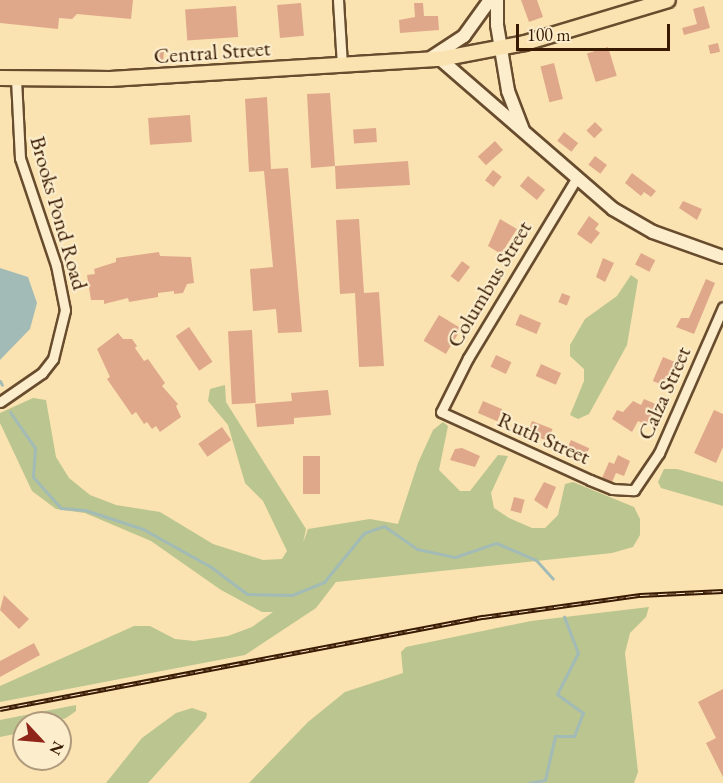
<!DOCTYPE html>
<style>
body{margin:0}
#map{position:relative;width:723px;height:783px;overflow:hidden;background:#fae3b1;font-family:"EB Garamond",serif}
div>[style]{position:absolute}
.green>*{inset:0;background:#bac58f}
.water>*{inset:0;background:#a3bbb6}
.stream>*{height:3px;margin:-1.5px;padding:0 1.5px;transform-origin:1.5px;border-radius:1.5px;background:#a3bbb6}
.building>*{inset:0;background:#dfa88a;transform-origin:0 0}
.roads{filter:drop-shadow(2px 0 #684c2e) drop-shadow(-2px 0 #684c2e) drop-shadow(0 2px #684c2e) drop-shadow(0 -2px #684c2e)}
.street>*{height:9px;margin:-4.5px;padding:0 4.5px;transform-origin:4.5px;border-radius:4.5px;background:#fcedcc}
.secondary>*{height:12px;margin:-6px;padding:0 6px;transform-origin:6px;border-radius:6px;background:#fcedcc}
.primary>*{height:14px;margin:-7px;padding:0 7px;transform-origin:7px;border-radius:7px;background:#fae3b1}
.rail>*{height:5px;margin-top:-2.5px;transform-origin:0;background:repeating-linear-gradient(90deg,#fcedcc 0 9px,#381a03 0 18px);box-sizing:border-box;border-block:2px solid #381a03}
span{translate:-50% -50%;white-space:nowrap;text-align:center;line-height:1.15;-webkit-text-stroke:4.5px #fcedcc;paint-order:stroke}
.street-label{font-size:22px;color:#381a03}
.north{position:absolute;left:12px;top:711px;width:60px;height:60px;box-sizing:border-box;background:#fcedcc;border:2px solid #ae997c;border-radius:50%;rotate:116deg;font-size:16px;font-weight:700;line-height:24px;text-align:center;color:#381a03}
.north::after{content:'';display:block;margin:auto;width:21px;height:27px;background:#8f2418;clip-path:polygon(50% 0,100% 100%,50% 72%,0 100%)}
.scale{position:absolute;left:516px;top:24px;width:154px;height:27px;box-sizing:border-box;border:3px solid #381a03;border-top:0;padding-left:8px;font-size:18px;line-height:21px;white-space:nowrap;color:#381a03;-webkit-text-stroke:4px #fcedcc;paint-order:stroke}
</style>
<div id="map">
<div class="green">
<i style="clip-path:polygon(631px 275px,638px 280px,627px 345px,589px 414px,578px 419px,570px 415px,584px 381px,584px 369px,570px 356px,570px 345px,585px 319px,617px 296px)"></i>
<i style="clip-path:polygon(225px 385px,226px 402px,306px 529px,303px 543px,308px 529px,370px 519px,398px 524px,418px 463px,433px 430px,443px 422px,448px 426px,439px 470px,460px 491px,470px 491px,498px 455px,508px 456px,491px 493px,494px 508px,509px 518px,532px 528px,545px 528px,558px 515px,565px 484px,573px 482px,634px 507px,640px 519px,640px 535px,633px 547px,612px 553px,336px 582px,316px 608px,245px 655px,0 702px,0 686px,134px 626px,150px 626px,175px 639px,194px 641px,228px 636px,252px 627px,273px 612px,262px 612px,221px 590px,151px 541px,85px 513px,56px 509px,32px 491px,0 423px,0 413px,33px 398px,46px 400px,56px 457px,69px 478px,90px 495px,116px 505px,160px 512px,213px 544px,263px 560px,282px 559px,287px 551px,263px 501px,245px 483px,228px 425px,208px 401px,210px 389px)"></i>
<i style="clip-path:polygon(664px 469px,677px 469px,723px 482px,723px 506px,661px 488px,658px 482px)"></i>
<i style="clip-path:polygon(649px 607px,646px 617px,630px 633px,625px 653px,638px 772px,634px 783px,249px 783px,308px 722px,345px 692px,403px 673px,401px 652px,406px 647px,531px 621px)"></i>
<i style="clip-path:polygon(76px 705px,76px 711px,66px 718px,53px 723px,24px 723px,24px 732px,0 737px,0 720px)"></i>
<i style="clip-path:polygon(192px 708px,207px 713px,206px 718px,148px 783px,106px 783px,142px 738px,176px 713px)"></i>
</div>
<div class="water">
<i style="clip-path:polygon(0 268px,28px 277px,37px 303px,30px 329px,0 360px)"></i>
</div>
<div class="stream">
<i style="left:0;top:381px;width:4px;rotate:63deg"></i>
<i style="left:10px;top:412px;width:44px;rotate:55.2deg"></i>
<i style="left:35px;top:448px;width:29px;rotate:94deg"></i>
<i style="left:33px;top:477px;width:42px;rotate:47.9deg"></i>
<i style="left:61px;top:508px;width:24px;rotate:5deg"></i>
<i style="left:85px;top:510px;width:61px;rotate:18.1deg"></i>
<i style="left:143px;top:529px;width:78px;rotate:29.2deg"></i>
<i style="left:211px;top:567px;width:45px;rotate:36.9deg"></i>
<i style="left:247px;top:594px;width:45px;rotate:1.3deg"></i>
<i style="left:292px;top:595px;width:35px;rotate:-22deg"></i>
<i style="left:324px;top:582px;width:63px;rotate:-50.8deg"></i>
<i style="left:364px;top:533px;width:21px;rotate:-19deg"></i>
<i style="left:384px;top:526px;width:40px;rotate:34.9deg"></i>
<i style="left:417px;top:549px;width:39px;rotate:12deg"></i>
<i style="left:455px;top:557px;width:43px;rotate:-18.9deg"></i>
<i style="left:496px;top:543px;width:43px;rotate:23deg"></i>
<i style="left:536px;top:560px;width:25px;rotate:48deg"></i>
<i style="left:529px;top:783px;width:16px;rotate:-11deg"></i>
<i style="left:545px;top:780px;width:45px;rotate:-77.2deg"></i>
<i style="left:555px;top:736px;width:19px"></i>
<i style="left:574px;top:736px;width:25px;rotate:-69deg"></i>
<i style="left:583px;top:713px;width:32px;rotate:-144deg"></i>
<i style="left:557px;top:694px;width:46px;rotate:-62.9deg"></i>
<i style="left:578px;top:653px;width:39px;rotate:-111deg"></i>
</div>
<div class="building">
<i style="clip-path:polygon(0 0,133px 0,131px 19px,77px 14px,72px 19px,59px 18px,58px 29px,0 23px)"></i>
<i style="clip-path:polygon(521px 0,537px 0,543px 17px,529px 22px)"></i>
<i style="left:301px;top:3px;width:33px;height:24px;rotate:85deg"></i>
<i style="clip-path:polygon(414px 3px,423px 3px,424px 16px,438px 16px,439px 30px,400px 33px,399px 20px,415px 17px)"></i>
<i style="left:236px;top:6px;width:31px;height:51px;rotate:86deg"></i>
<i style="clip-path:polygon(704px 6px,710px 28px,684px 35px,682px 28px,697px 24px,693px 9px)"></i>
<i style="left:718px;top:43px;width:9px;height:10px;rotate:77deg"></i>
<i style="left:608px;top:47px;width:30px;height:22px;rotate:73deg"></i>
<i style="clip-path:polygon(155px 51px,164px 52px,163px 61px,155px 61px)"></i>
<i style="left:554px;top:63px;width:37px;height:14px;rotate:76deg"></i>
<i style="clip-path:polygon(330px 93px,335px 166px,408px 161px,410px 185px,336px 189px,335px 166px,311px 168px,307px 94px)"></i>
<i style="clip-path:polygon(267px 97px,271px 169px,288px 168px,302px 332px,278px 333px,276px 309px,253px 311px,250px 269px,273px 267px,264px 171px,249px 172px,245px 99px)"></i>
<i style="left:190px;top:115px;width:27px;height:42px;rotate:86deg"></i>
<i style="left:595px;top:122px;width:11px;height:12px;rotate:45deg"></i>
<i style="left:376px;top:128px;width:14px;height:23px;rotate:86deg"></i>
<i style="left:564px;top:132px;width:18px;height:11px;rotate:38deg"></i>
<i style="left:495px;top:141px;width:12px;height:23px;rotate:48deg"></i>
<i style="left:595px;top:156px;width:15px;height:11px;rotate:37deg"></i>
<i style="left:493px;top:170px;width:11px;height:13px;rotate:38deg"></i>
<i style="clip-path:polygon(632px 173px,656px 191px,651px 197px,644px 192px,641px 196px,625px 183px)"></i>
<i style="left:528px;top:176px;width:22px;height:13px;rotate:39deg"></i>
<i style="clip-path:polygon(683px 201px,702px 209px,697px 220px,679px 208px)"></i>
<i style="clip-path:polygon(589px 216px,599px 224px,595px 229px,600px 233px,591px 244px,577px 234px)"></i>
<i style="clip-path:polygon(359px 219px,364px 293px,379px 292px,384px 366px,359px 367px,355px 293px,340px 294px,336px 220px)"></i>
<i style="clip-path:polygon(500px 219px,517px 229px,501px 254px,488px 246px)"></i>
<i style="clip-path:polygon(159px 252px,160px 256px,191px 257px,194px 283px,187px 284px,183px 293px,174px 294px,174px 291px,158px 293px,158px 297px,129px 302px,128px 298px,104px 304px,104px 300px,91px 300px,87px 275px,95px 274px,94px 269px,116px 262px,116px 258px)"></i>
<i style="left:641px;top:253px;width:16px;height:13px;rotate:27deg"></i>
<i style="clip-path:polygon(603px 258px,614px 263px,605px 282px,596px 277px)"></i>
<i style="left:462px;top:261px;width:10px;height:19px;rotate:37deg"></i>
<i style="clip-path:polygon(706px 279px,715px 283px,694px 334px,676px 327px,681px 318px,689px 318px)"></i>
<i style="left:562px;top:293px;width:9px;height:10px;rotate:21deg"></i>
<i style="left:520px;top:314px;width:23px;height:12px;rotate:23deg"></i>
<i style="left:439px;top:315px;width:26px;height:30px;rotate:31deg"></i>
<i style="left:189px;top:327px;width:42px;height:16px;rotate:56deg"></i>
<i style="left:252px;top:330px;width:73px;height:24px;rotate:87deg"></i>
<i style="clip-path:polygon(118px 333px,123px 339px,132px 339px,137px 346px,135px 348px,144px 361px,148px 359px,165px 383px,162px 386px,178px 404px,176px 406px,181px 417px,160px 432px,156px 426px,152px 429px,147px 422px,144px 424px,136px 412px,132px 415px,107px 379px,110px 377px,97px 349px)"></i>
<i style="left:496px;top:355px;width:17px;height:13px;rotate:25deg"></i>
<i style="left:663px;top:357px;width:13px;height:26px;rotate:23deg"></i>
<i style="left:541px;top:364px;width:22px;height:13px;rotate:24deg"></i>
<i style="clip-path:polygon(328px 390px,331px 415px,294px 418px,294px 424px,257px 427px,255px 404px,292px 401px,291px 393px)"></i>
<i style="clip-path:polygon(644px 399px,658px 405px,648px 426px,638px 421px,632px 432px,612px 419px,617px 410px,623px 412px,633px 401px,641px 405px)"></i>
<i style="left:483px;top:401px;width:21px;height:13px;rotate:23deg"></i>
<i style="clip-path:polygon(714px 410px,723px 414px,723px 447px,716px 463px,694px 453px)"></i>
<i style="left:532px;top:421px;width:22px;height:13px;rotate:21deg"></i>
<i style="left:222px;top:427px;width:16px;height:29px;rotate:55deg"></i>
<i style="left:571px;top:440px;width:20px;height:13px;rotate:24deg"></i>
<i style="clip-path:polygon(462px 448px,480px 456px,475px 467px,450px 460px,455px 449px)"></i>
<i style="clip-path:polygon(618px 455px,630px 461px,624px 476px,616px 473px,612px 482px,602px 478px,609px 462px,614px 464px)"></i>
<i style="left:303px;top:456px;width:17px;height:38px"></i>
<i style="clip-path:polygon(544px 482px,556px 487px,547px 509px,534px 500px)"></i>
<i style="left:514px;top:497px;width:11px;height:14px;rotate:15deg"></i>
<i style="clip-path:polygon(4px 595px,29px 619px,19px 629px,0 610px)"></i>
<i style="clip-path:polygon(34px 643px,40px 655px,0 677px,0 661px)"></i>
<i style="clip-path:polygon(723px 689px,723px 777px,706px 743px,716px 738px,698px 702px)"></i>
</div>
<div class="roads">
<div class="street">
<i style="left:338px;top:0;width:65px;rotate:86.5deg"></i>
<i style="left:576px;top:179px;width:209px;rotate:121.1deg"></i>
<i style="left:468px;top:358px;width:60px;rotate:116.6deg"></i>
<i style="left:441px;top:412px;width:164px;rotate:24.5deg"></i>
<i style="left:590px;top:480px;width:24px;rotate:22deg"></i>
<i style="left:612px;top:489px;width:22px;rotate:3deg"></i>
<i style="left:634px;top:490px;width:45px;rotate:-56deg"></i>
<i style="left:659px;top:453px;width:159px;rotate:-66.3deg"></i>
<i style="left:0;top:402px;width:51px;rotate:-34.6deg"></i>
<i style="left:42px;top:373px;width:18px;rotate:-52deg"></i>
<i style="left:53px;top:359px;width:50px;rotate:-76.2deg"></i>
<i style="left:65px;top:310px;width:46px;rotate:-101.3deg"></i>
<i style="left:56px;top:265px;width:113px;rotate:-108.6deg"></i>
<i style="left:20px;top:158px;width:79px;rotate:-92.9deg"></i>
</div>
<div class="secondary">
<i style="left:497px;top:0;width:25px;rotate:90deg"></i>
<i style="left:497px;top:25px;width:67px;rotate:80.5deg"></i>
<i style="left:508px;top:91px;width:42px;rotate:69deg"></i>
<i style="left:429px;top:59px;width:42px;rotate:-33.3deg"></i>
<i style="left:464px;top:36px;width:44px;rotate:-54.2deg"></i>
<i style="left:440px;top:59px;width:229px;rotate:40.9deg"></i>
<i style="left:613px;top:209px;width:46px;rotate:29.9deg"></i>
<i style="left:653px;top:232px;width:74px;rotate:19.7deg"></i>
</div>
<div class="primary">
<i style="left:0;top:78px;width:110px;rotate:0.5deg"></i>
<i style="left:110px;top:79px;width:331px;rotate:-3.5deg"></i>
<i style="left:440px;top:59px;width:86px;rotate:-10.7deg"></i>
<i style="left:525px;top:43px;width:149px;rotate:-16.7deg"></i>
</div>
</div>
<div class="rail">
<i style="left:0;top:709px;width:492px;rotate:-10.8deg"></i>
<i style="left:483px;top:617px;width:159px;rotate:-8deg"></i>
<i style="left:640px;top:595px;width:83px;rotate:-2.8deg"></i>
</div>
<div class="street-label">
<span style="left:212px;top:52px;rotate:-4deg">Central Street</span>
<span style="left:59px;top:213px;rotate:74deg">Brooks Pond Road</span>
<span style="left:489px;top:284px;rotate:-59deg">Columbus Street</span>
<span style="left:664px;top:393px;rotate:-66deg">Calza Street</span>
<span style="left:544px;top:438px;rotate:24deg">Ruth Street</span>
</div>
<div class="north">N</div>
<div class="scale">100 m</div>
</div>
